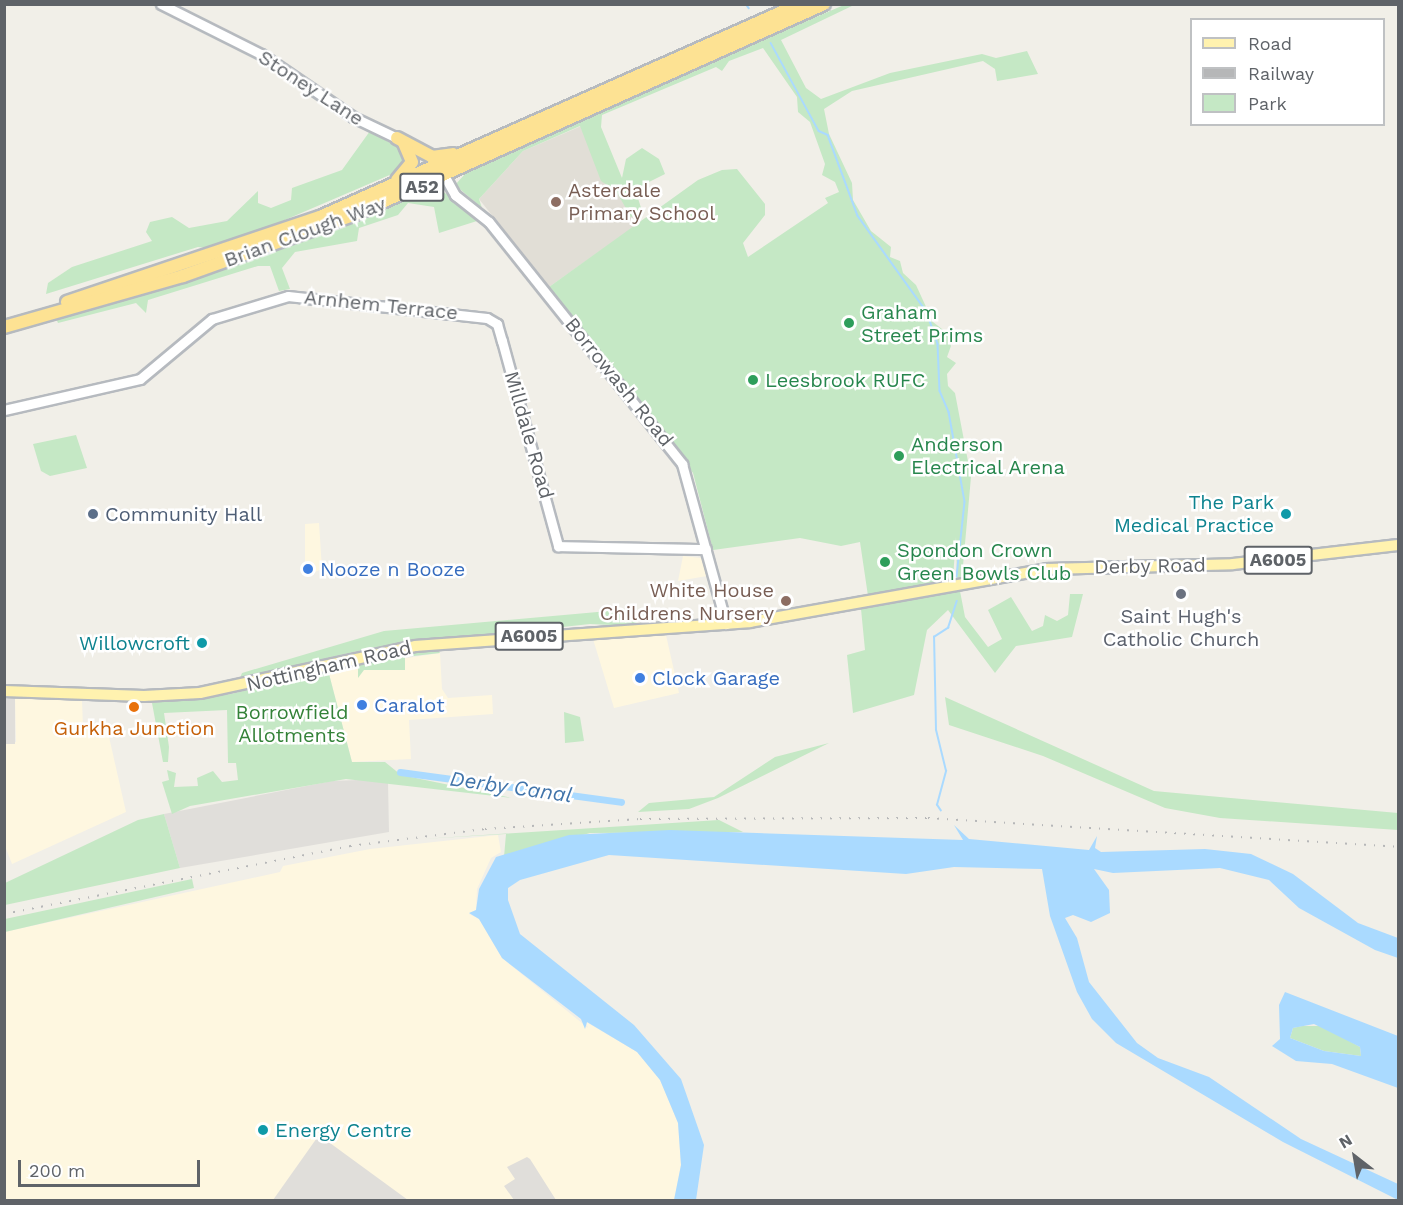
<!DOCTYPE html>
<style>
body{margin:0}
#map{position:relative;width:1403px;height:1205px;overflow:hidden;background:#f1efe8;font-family:"Work Sans",sans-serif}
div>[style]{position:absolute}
.commercial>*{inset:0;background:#fef7e0}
.industrial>*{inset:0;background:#e0deda;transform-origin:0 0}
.education>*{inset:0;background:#e1ded6}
.green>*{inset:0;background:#c5e8c5}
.water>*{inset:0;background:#aadaff}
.stream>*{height:1.5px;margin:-0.75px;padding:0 0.75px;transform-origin:0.75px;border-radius:0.75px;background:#aadaff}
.canal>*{height:7px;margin:-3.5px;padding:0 3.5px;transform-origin:3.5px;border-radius:3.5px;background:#aadaff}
.roads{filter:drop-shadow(2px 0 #b6babf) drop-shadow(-2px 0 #b6babf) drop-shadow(0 2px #b6babf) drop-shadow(0 -2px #b6babf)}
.secondary>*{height:9px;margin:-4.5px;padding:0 4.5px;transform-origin:4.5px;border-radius:4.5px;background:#fff}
.primary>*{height:10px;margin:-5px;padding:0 5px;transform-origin:5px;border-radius:5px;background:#fff2af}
.highway>*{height:12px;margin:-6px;padding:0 6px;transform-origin:6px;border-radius:6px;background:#fde293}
.rail>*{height:1.5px;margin-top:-0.75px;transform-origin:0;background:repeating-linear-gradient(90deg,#b6b7b8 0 1.5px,transparent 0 9.5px)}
.dots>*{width:16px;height:16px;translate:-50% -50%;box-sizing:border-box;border:3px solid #fff;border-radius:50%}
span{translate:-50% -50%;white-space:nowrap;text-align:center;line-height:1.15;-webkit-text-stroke:5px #fff;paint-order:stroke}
.shield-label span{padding:2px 4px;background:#fff;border:2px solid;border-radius:4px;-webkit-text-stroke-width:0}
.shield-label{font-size:18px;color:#5f6368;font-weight:700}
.street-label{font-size:20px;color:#5f6368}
.education-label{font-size:20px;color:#785e54}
.left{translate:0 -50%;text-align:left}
.right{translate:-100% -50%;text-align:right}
.leisure-label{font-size:20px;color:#27864d}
.culture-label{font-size:20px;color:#0d838f}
.service-label{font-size:20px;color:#4e5e75}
.shop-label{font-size:20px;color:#366cbe}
.worship-label{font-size:20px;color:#5b616d}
.park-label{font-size:20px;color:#348238}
.food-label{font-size:20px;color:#c56008}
.water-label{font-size:21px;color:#4174aa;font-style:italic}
.frame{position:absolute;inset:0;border:6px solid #5f6368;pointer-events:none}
.legend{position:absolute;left:1190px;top:18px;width:195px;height:108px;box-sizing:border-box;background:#fff;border:2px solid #bfc1c3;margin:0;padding:8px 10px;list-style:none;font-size:18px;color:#5f6368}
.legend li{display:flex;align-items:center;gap:12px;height:30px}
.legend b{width:30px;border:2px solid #bfc1c3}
.north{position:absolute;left:1325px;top:1127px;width:60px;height:60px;-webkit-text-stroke:4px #fff;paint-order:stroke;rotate:329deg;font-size:16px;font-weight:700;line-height:24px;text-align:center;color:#5f6368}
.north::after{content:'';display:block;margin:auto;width:21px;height:27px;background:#5f6368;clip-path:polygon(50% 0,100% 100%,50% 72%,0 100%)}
.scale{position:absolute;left:18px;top:1160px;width:182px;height:27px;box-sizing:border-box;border:3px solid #5f6368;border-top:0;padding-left:8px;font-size:18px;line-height:21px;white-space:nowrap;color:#5f6368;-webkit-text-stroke:4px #fff;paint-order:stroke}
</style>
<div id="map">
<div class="commercial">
<i style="clip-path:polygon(319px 523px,322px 569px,305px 576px,305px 524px)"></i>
<i style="clip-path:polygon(683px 556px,701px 558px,707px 576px,678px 581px)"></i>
<i style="clip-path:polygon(666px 635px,679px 693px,614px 708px,593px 639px)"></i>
<i style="clip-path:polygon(440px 653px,442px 689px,448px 698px,492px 695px,493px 714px,409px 720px,411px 759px,352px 762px,328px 670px)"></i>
<i style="clip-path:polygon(15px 695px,82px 700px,83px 727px,107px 728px,126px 812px,12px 864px,5px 846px,5px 744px,16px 742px)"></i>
<i style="clip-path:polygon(498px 835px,501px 852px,491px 858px,477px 889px,476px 910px,469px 914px,479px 919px,502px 958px,588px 1028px,586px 1022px,637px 1052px,660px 1080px,678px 1123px,681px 1165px,674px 1200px,5px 1200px,4px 932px,280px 872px,283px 866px,370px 849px)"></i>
</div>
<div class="industrial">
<i style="left:4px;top:695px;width:11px;height:49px"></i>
<i style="clip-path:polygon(383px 779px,388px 783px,389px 832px,180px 868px,164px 814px,332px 781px)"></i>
<i style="clip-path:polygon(319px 1135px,408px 1200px,273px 1200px)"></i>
<i style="clip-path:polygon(527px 1157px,530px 1159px,556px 1200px,514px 1200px,504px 1186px,515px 1179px,507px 1167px)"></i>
</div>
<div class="education">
<i style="clip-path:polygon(586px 124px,641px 222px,549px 287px,479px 199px,523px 151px)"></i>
</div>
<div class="green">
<i style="clip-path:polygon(844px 5px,854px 5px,781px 40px,806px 88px,821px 99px,890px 73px,982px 54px,996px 58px,1027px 51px,1038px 74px,997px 81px,995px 69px,983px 61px,852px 91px,824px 109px,829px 134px,852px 183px,853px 200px,871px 231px,891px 247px,890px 257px,900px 261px,903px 273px,916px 285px,933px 322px,947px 333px,951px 346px,947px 357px,956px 363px,947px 374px,948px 386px,955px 393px,971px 477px,962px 577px,957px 578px,956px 537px,953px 578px,868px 596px,860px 542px,841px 546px,800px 538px,713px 550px,693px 473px,549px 287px,698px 180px,722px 170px,737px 169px,765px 204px,765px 215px,743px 243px,748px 257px,828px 203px,825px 198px,839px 192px,835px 182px,822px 175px,825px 164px,810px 122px,798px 112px,797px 97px,763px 48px,729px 61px,722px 71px,716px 67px,602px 115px,601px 127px,622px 178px,626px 159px,642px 148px,659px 159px,665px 174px,635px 189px,643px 214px,631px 217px,616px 191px,601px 181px,580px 126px,523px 151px,479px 199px,482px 208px,455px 185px,465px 174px,593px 112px)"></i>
<i style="clip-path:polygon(370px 131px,402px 150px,404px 165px,392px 174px,217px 249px,198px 247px,46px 294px,48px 283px,72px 267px,152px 241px,146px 232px,150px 222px,172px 217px,189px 228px,227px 221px,258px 191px,258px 203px,271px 208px,291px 200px,292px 188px,342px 170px)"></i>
<i style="clip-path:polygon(434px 186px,479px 215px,477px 221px,439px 233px,434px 207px,408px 203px,398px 215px,359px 228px,357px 241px,295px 252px,282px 268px,290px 289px,279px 291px,270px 266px,258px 266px,148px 300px,146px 313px,136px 303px,58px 323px,55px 316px,249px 260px,265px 249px,308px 238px)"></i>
<i style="clip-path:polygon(76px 435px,87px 468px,50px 476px,41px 471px,33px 444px)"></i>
<i style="clip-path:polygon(960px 591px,965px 617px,988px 647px,1002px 639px,988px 610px,1011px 597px,1032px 631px,1043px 626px,1045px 615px,1057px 621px,1068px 615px,1070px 594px,1083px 594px,1072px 637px,1016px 646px,995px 673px,948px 610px,927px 630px,914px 695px,853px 713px,847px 655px,865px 650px,861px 609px)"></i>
<i style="clip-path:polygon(631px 609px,640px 620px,632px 626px,590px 624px,371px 648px,240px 678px,242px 673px,384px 631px)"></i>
<i style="clip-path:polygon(437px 649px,440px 653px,405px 657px,405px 670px,364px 670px,358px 678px,358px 660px)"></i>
<i style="clip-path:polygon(328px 670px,352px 762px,385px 762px,401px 775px,512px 798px,346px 779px,190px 806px,172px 814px,162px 782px,169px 780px,167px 770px,176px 773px,174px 787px,198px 786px,197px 778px,213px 771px,222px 782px,238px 780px,236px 763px,228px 763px,227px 710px,164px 713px,169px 747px,168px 762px,163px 762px,152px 703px,231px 694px)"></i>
<i style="clip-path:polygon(945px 697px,1154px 791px,1398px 813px,1398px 830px,1220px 818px,1165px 808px,1043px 756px,949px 725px)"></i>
<i style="clip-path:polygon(564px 712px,580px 717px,584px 741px,565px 743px)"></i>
<i style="clip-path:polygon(829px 743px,718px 798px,689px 809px,638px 812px,649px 803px,714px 797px,775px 757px)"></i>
<i style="clip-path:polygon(164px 814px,180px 868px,5px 905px,5px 883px,138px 820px)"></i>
<i style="clip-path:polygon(719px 820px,743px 832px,590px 833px,504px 857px,506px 834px,422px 839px)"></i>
<i style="clip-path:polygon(192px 879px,194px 888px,5px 932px,5px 919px)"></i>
<i style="clip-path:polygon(1302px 1026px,1323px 1026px,1360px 1047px,1361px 1056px,1324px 1051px,1290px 1038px,1293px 1028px)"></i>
</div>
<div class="water">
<i style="clip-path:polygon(954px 825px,969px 839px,1089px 850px,1097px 836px,1095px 848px,1101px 852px,1205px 849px,1251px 854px,1293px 874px,1358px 923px,1398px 938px,1398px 958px,1375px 950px,1299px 908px,1269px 880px,1220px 868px,1113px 873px,1094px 869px,1109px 890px,1110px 913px,1091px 922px,1073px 915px,1065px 918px,1077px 938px,1089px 982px,1137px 1043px,1158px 1058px,1209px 1077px,1301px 1139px,1398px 1184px,1398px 1200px,1283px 1142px,1116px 1043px,1092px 1019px,1077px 992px,1050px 916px,1042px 869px,954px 867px,906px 874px,609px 855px,520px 880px,508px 888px,508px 900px,520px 934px,634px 1025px,681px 1079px,704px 1145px,696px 1200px,674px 1200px,681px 1165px,678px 1123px,660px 1080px,637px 1052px,587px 1022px,585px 1029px,581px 1019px,502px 958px,479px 919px,469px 913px,476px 910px,479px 889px,496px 857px,569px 835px,670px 830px,963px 840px)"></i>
<i style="clip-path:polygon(evenodd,1285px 992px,1398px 1036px,1398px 1088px,1332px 1064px,1296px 1061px,1272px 1046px,1280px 1039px,1279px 1005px,1285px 992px,1314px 1024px,1360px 1047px,1361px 1056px,1324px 1051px,1290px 1038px,1293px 1028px,1314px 1024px)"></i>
</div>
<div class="stream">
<i style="left:746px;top:4px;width:5px;rotate:53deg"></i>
<i style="left:771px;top:43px;width:100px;rotate:61.4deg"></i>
<i style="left:819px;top:131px;width:10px;rotate:24deg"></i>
<i style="left:828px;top:135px;width:86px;rotate:69.7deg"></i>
<i style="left:858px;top:216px;width:118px;rotate:54.3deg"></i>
<i style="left:927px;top:312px;width:34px;rotate:71deg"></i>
<i style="left:938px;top:344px;width:47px;rotate:87.6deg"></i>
<i style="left:940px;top:391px;width:23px;rotate:67deg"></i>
<i style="left:949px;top:412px;width:91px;rotate:79.9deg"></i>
<i style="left:965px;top:502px;width:75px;rotate:96.1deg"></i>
<i style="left:941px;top:811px;width:7px;rotate:-124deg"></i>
<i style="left:937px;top:805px;width:35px;rotate:-75deg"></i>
<i style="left:946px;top:771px;width:42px;rotate:-103.7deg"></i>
<i style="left:936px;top:730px;width:93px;rotate:-91.2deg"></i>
<i style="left:934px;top:637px;width:17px;rotate:-33deg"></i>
<i style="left:948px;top:628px;width:28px;rotate:-72deg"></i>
</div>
<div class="canal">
<i style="left:400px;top:772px;width:223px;rotate:7.7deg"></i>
</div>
<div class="roads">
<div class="secondary">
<i style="left:161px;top:4px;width:112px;rotate:26.6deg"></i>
<i style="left:261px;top:54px;width:112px;rotate:34.4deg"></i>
<i style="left:353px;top:117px;width:49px;rotate:25.5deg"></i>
<i style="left:445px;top:177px;width:21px;rotate:61deg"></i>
<i style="left:455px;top:195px;width:43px;rotate:38.5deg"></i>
<i style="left:489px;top:222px;width:310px;rotate:51.4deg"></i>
<i style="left:682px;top:464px;width:166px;rotate:74.6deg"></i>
<i style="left:4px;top:410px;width:139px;rotate:-12.8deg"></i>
<i style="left:140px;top:379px;width:94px;rotate:-39.8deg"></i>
<i style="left:212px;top:319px;width:79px;rotate:-16.8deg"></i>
<i style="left:288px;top:296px;width:200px;rotate:6.3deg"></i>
<i style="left:487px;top:318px;width:12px;rotate:31deg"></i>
<i style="left:497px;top:324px;width:18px;rotate:74deg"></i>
<i style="left:502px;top:341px;width:213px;rotate:74.7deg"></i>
<i style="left:558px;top:546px;width:148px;rotate:1.2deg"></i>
</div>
<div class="primary">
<i style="left:4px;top:691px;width:140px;rotate:2deg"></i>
<i style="left:144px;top:696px;width:56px;rotate:-3.1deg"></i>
<i style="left:200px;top:693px;width:221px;rotate:-12.3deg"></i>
<i style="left:416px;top:646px;width:335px;rotate:-4.1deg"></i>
<i style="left:750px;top:622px;width:302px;rotate:-10.1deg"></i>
<i style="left:1047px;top:569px;width:186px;rotate:-1.5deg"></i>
<i style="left:1233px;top:564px;width:166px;rotate:-6.6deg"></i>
</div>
<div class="highway">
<i style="left:397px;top:138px;width:40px;rotate:28deg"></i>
<i style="left:432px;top:157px;width:21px;rotate:-8deg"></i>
<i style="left:397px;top:180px;width:23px;rotate:-50deg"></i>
<i style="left:412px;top:162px;width:21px;rotate:-113deg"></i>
<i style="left:67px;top:302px;width:269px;rotate:-18.6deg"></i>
<i style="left:322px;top:216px;width:523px;rotate:-23.92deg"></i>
<i style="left:4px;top:327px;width:186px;rotate:-15.9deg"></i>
<i style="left:183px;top:276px;width:181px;rotate:-19.7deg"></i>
<i style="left:353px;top:215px;width:516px;rotate:-24.13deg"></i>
</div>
</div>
<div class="rail">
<i style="left:4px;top:914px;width:353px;rotate:-11.1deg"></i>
<i style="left:350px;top:846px;width:136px;rotate:-7.2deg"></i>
<i style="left:485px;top:829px;width:155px;rotate:-3.7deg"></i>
<i style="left:640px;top:819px;width:288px;rotate:-0.2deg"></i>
<i style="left:928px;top:818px;width:471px;rotate:3.5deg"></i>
</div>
<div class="dots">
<i style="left:556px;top:202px;background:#8d6e63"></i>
<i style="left:849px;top:323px;background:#2e9e5b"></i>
<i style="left:753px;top:380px;background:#2e9e5b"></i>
<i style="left:899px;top:456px;background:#2e9e5b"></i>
<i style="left:93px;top:514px;background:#5c6f8a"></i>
<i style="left:1286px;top:514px;background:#0f9aa8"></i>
<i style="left:885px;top:562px;background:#2e9e5b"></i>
<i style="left:308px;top:569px;background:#3f7fe0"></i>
<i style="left:1181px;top:594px;background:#6b7280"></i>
<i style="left:786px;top:601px;background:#8d6e63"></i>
<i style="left:202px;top:643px;background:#0f9aa8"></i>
<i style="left:640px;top:678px;background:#3f7fe0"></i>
<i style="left:362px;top:705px;background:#3f7fe0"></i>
<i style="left:134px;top:707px;background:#e8710a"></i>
<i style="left:263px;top:1130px;background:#0f9aa8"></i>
</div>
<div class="shield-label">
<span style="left:422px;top:187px">A52</span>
<span style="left:1278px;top:560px">A6005</span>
<span style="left:529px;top:636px">A6005</span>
</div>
<div class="street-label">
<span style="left:311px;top:88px;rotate:33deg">Stoney Lane</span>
<span style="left:305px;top:232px;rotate:-20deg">Brian Clough Way</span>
<span style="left:381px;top:305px;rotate:6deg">Arnhem Terrace</span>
<span style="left:619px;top:382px;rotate:51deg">Borrowash Road</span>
<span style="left:529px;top:435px;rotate:74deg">Milldale Road</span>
<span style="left:1150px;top:566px;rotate:-1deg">Derby Road</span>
<span style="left:329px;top:666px;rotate:-13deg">Nottingham Road</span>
</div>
<div class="education-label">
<span class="left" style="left:568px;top:202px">Asterdale<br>Primary School</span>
<span class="right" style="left:774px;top:602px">White House<br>Childrens Nursery</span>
</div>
<div class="leisure-label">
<span class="left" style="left:861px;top:324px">Graham<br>Street Prims</span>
<span class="left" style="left:765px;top:380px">Leesbrook RUFC</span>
<span class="left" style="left:911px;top:456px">Anderson<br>Electrical Arena</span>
<span class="left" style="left:897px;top:562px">Spondon Crown<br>Green Bowls Club</span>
</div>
<div class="culture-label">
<span class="right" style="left:1274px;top:514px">The Park<br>Medical Practice</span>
<span class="right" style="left:190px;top:643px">Willowcroft</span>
<span class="left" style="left:275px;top:1130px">Energy Centre</span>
</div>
<div class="service-label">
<span class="left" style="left:105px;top:514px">Community Hall</span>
</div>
<div class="shop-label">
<span class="left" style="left:320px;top:569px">Nooze n Booze</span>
<span class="left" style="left:652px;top:678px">Clock Garage</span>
<span class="left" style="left:374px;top:705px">Caralot</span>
</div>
<div class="worship-label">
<span style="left:1181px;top:628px">Saint Hugh's<br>Catholic Church</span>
</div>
<div class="park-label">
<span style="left:292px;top:724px">Borrowfield<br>Allotments</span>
</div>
<div class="food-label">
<span style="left:134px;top:728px">Gurkha Junction</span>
</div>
<div class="water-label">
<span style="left:511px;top:787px;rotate:8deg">Derby Canal</span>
</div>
<div class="frame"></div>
<ul class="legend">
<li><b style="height:8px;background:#fff2af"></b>Road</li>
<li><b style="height:8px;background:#b6b7b8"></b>Railway</li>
<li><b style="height:16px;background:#c5e8c5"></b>Park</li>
</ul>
<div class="north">N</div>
<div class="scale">200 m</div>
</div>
